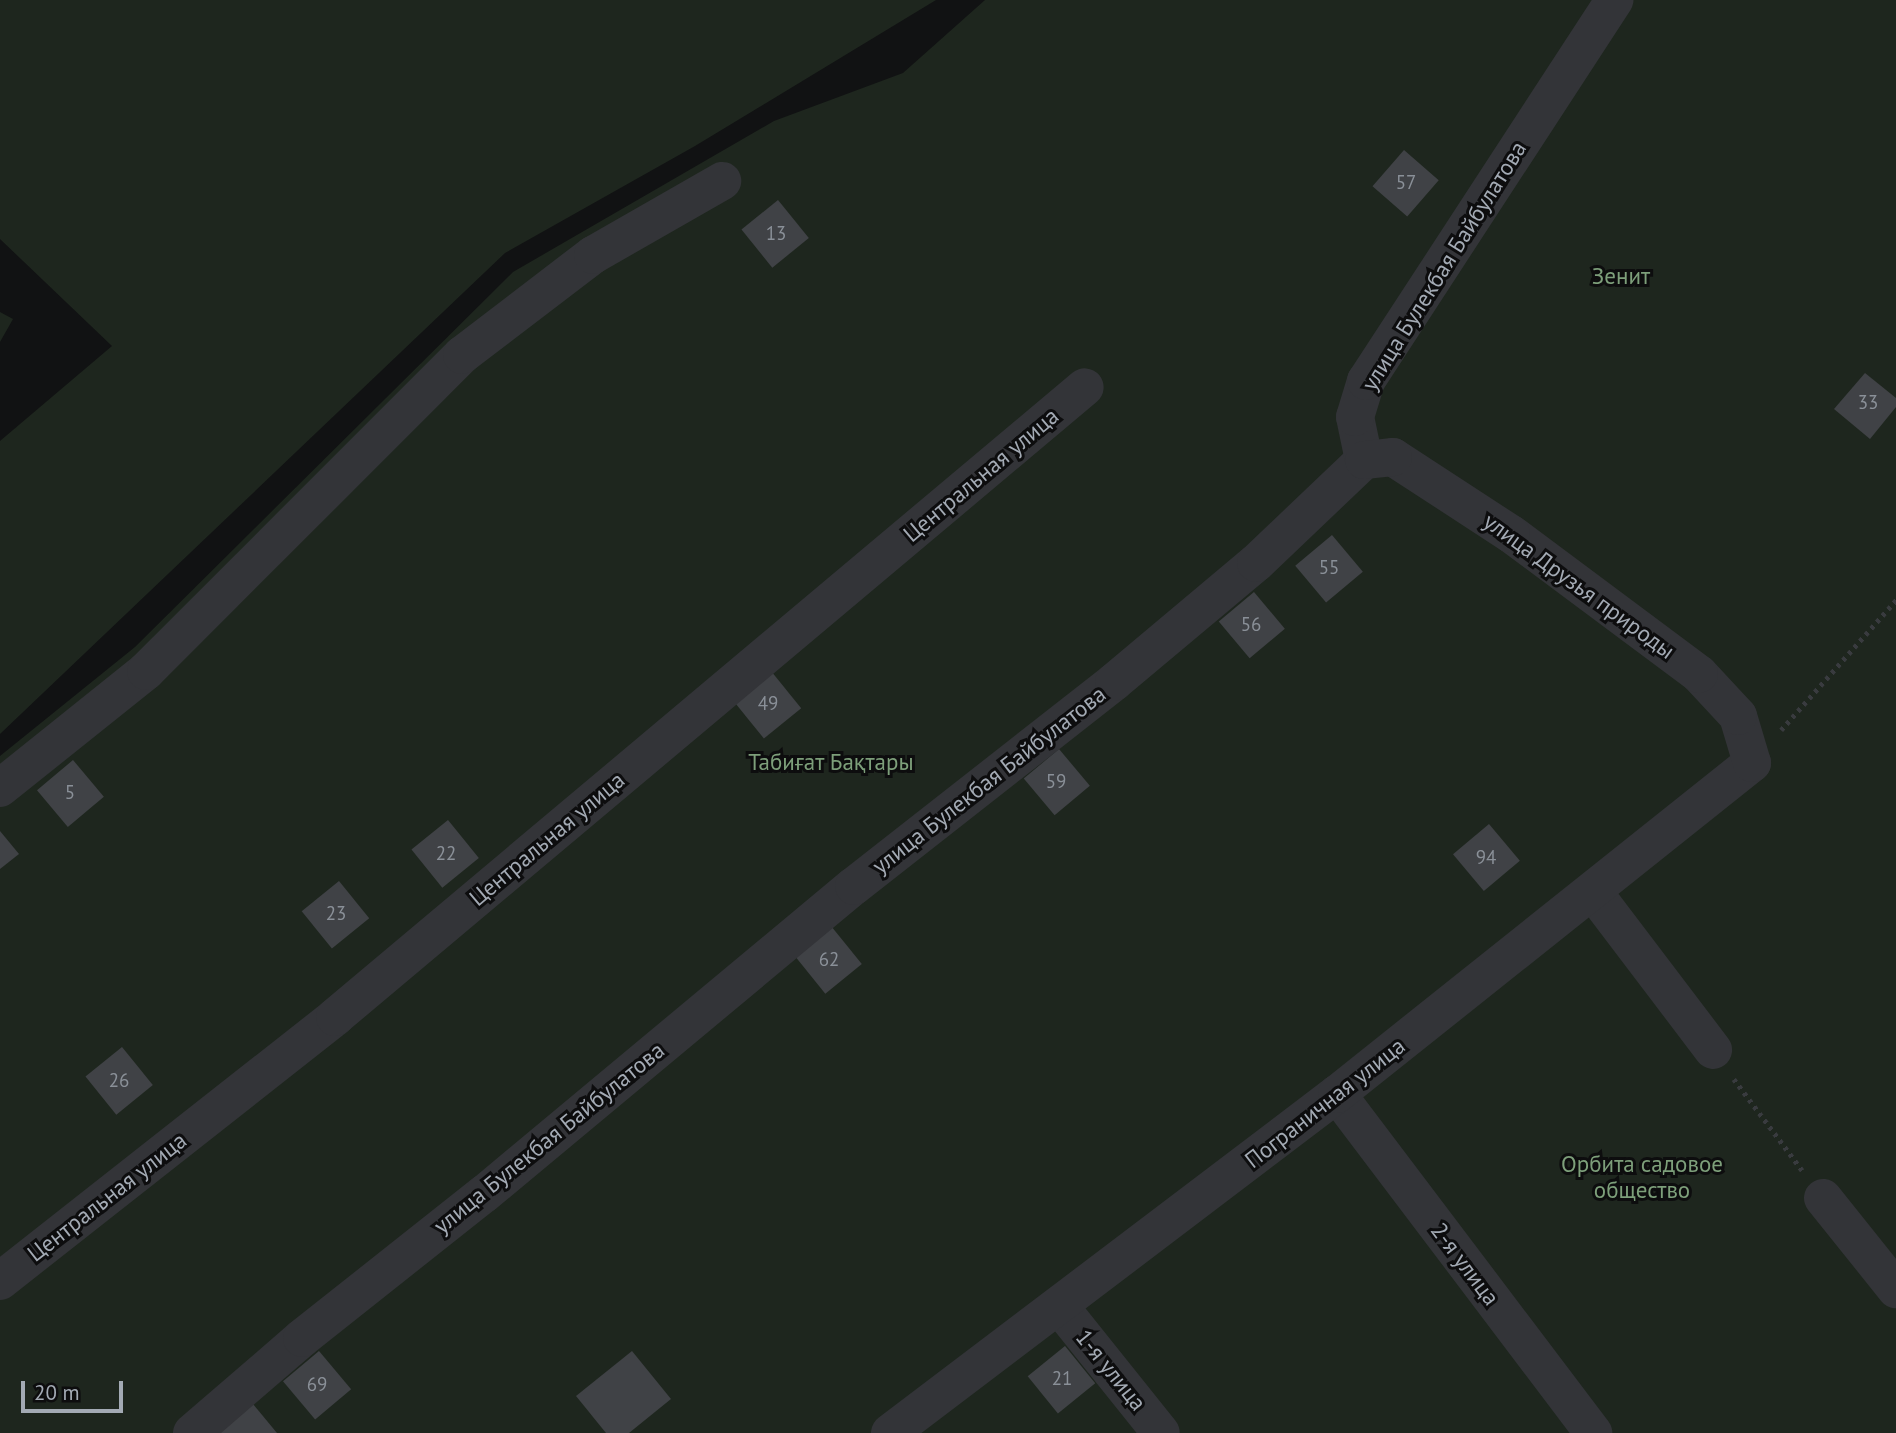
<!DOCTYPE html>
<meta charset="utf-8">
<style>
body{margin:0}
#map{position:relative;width:1896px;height:1433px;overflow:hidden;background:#111213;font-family:"PT Sans",sans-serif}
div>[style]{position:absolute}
.green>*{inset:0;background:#1e261e}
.building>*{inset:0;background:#404246;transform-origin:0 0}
.path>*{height:4.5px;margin-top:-2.25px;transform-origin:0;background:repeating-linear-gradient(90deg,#393b3f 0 3.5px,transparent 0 8.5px)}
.minor>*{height:38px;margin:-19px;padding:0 19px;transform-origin:19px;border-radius:19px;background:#333438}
span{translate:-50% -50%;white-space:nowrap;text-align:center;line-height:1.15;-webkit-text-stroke:6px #0d0d0e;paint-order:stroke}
.number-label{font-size:19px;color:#8a9098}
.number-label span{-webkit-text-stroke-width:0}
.street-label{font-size:23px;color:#a3aab4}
.park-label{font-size:23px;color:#7d9f7a}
.scale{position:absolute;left:21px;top:1381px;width:102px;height:32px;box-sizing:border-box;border:4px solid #a3aab4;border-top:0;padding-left:9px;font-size:21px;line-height:24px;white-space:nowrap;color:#a3aab4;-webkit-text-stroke:5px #0d0d0e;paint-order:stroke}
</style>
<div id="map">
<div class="green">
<i style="clip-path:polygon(0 0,936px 0,695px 146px,505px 253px,0 734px,0 441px,112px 346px,0 239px)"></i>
<i style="clip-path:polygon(985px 0,1896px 0,1896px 1433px,0 1433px,0 756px,135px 647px,513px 272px,774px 121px,903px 73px)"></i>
<i style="clip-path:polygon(0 312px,13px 319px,0 342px)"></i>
</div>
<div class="building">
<i style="left:1404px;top:150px;width:46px;height:48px;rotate:41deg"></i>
<i style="left:778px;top:200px;width:49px;height:47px;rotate:51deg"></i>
<i style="clip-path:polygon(1865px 373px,1896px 398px,1896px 407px,1870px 439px,1834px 409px)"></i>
<i style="left:1332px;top:535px;width:48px;height:48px;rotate:50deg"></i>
<i style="left:1254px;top:592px;width:48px;height:46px;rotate:50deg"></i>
<i style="left:771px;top:671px;width:48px;height:48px;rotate:51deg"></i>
<i style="left:1059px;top:749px;width:48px;height:46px;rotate:50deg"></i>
<i style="left:73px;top:760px;width:48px;height:47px;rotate:50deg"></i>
<i style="left:448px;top:820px;width:49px;height:47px;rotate:51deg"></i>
<i style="left:1489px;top:824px;width:48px;height:47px;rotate:50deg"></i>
<i style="clip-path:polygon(0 831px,19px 854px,0 869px)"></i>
<i style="left:339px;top:881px;width:48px;height:48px;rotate:51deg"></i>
<i style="left:831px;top:926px;width:49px;height:47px;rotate:51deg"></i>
<i style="left:122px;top:1047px;width:49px;height:47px;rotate:51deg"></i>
<i style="left:1065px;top:1346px;width:48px;height:48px;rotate:51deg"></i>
<i style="left:319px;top:1351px;width:50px;height:47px;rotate:50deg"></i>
<i style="clip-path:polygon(632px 1351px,671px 1399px,629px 1433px,606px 1433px,576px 1396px)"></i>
<i style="clip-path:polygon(253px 1404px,277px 1433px,218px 1433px)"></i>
</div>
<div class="path">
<i style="left:1781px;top:730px;width:174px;rotate:-48.5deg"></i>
<i style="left:1734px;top:1079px;width:114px;rotate:53.2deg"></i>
</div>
<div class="minor">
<i style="left:0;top:788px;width:187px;rotate:-38.7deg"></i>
<i style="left:146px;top:671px;width:447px;rotate:-45deg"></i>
<i style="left:462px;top:355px;width:165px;rotate:-37.4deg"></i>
<i style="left:593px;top:255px;width:149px;rotate:-29.8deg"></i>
<i style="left:1594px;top:893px;width:197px;rotate:52.8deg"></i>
<i style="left:1337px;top:1094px;width:425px;rotate:52.9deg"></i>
<i style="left:1823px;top:1198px;width:117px;rotate:51.3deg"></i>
<i style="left:0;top:1281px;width:427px;rotate:-38.2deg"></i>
<i style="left:335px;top:1017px;width:979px;rotate:-40.03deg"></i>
<i style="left:1060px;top:1307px;width:161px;rotate:51.3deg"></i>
<i style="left:192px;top:1433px;width:145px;rotate:-40.8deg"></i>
<i style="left:302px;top:1338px;width:232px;rotate:-38.4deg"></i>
<i style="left:484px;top:1194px;width:481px;rotate:-39.8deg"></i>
<i style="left:854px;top:886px;width:330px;rotate:-38.1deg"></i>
<i style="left:1114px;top:682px;width:185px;rotate:-40deg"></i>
<i style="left:1256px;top:563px;width:149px;rotate:-43.6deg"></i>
<i style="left:1364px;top:460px;width:44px;rotate:-101.8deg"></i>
<i style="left:1355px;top:417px;width:38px;rotate:-73deg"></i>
<i style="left:1366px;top:381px;width:455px;rotate:-56.9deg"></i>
<i style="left:890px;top:1433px;width:561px;rotate:-37.18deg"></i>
<i style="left:1337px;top:1094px;width:531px;rotate:-38.58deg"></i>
<i style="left:1752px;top:763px;width:49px;rotate:-106.6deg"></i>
<i style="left:1738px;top:716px;width:57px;rotate:-132.9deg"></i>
<i style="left:1699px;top:674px;width:234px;rotate:-143.3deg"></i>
<i style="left:1511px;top:534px;width:141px;rotate:-146.9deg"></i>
<i style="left:1393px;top:457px;width:29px;rotate:174deg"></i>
</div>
<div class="number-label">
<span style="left:1406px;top:183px">57</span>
<span style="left:776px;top:234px">13</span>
<span style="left:1868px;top:403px">33</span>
<span style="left:1329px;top:568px">55</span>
<span style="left:1251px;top:625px">56</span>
<span style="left:768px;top:704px">49</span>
<span style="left:1056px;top:782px">59</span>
<span style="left:70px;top:793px">5</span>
<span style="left:446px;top:854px">22</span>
<span style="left:1486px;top:858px">94</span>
<span style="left:336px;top:914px">23</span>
<span style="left:829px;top:960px">62</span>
<span style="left:119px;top:1081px">26</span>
<span style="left:1062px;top:1379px">21</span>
<span style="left:317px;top:1385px">69</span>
</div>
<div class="street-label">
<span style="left:1444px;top:266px;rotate:-58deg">улица Булекбая Байбулатова</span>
<span style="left:981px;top:475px;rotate:-40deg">Центральная улица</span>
<span style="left:1579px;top:586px;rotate:36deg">улица Друзья природы</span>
<span style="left:989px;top:780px;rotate:-38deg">улица Булекбая Байбулатова</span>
<span style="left:547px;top:839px;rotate:-40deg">Центральная улица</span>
<span style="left:1325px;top:1103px;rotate:-38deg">Пограничная улица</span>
<span style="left:549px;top:1138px;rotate:-39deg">улица Булекбая Байбулатова</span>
<span style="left:107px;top:1197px;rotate:-38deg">Центральная улица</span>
<span style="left:1465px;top:1264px;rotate:53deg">2-я улица</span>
<span style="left:1111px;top:1370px;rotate:51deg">1-я улица</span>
</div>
<div class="park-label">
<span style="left:1621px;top:276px">Зенит</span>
<span style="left:831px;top:762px">Табиғат Бақтары</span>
<span style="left:1642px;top:1177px">Орбита садовое<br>общество</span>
</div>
<div class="scale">20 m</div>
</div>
